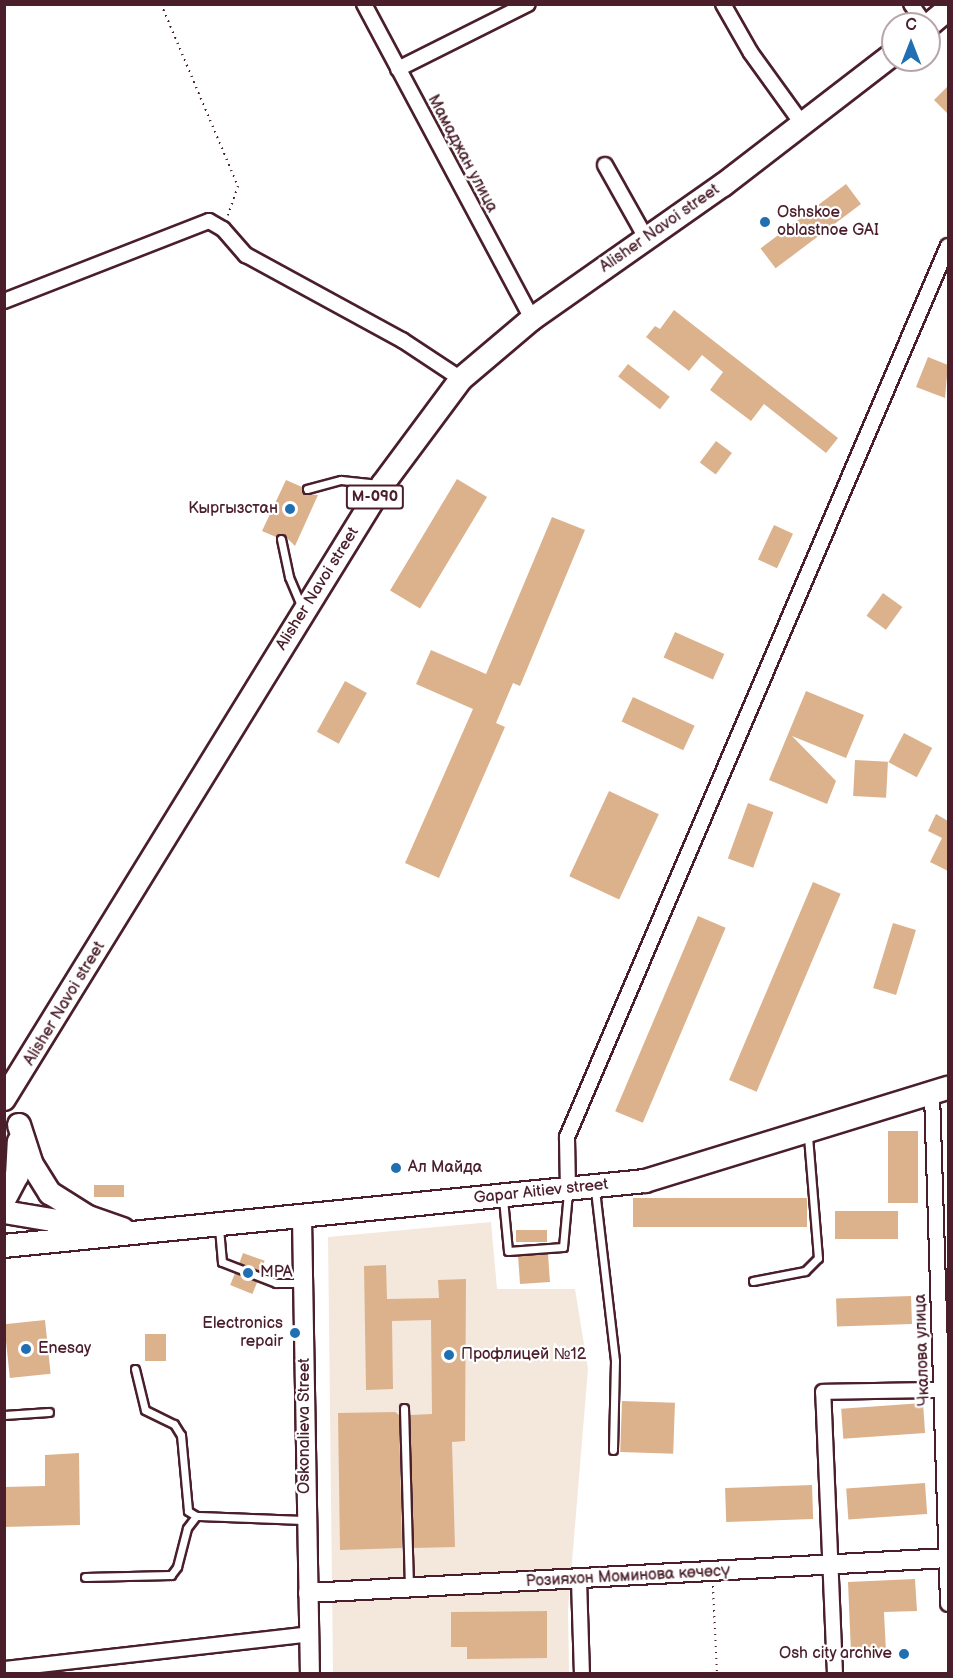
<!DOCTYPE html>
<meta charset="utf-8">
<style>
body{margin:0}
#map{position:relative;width:953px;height:1678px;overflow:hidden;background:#fff;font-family:"Balsamiq Sans",sans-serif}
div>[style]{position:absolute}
.built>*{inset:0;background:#f4e8dd}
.building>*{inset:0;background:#dcb28d;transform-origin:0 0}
.path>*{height:2px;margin-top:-1px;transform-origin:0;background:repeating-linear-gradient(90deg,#4a1f2b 0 1.5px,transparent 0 6px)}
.roads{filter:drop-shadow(2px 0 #4a1f2b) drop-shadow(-2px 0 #4a1f2b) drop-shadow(0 2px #4a1f2b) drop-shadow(0 -2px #4a1f2b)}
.service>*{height:7px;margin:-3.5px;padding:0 3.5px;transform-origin:3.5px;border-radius:3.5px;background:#fff}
.minor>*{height:14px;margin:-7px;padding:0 7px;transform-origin:7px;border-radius:7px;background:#fff}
.tertiary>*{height:18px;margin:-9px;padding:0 9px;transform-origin:9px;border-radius:9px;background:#fff}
.primary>*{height:22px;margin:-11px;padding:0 11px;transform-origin:11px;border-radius:11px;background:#fff}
.dots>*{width:16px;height:16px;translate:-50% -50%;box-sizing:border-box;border:3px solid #fff;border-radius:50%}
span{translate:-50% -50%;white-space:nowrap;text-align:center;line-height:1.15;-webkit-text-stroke:4.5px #fff;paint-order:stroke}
.shield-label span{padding:2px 4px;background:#fff;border:2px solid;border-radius:4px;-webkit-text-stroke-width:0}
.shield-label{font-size:15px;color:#4a1f2b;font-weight:700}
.street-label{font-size:16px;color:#4a1f2b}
.poi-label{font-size:16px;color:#4a1f2b}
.left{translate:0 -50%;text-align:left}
.right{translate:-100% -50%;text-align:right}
.frame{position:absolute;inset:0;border:6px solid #4a1f2b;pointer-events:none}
.north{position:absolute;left:881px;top:12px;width:60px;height:60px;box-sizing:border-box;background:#fff;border:2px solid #b7a5aa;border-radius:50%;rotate:0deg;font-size:16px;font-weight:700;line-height:24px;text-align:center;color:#4a1f2b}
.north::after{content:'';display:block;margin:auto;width:21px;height:27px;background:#1f6fb2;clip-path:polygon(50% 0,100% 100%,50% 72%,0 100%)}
</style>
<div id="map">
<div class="built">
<i style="clip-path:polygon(491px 1222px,497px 1289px,575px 1289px,588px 1369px,568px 1610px,569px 1673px,333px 1673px,328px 1237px)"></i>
</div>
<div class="building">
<i style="clip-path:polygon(948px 86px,948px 114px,934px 100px)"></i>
<i style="left:846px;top:184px;width:25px;height:107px;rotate:53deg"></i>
<i style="clip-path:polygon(674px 310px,838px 438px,826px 453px,764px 404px,751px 421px,710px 390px,723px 372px,702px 355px,689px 371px,646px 337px,655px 326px,660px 329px)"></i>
<i style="clip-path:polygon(928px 357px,948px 365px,945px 398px,916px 387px)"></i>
<i style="left:628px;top:364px;width:53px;height:16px;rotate:38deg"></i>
<i style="left:716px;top:441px;width:20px;height:27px;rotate:37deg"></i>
<i style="left:457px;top:479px;width:35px;height:130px;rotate:31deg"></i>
<i style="clip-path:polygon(286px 480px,302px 487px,305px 494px,318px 495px,295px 546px,283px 534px,276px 537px,262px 531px)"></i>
<i style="clip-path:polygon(552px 517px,585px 530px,520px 686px,513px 683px,496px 723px,505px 727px,439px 878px,405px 863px,473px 709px,416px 684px,431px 650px,486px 674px)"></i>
<i style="left:774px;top:525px;width:21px;height:38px;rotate:25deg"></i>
<i style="left:883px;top:593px;width:24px;height:28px;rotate:36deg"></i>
<i style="left:675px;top:632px;width:54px;height:28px;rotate:24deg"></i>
<i style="left:345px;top:681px;width:25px;height:58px;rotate:29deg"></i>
<i style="clip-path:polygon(806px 691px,864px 715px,846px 758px,792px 736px,836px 781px,827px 804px,769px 780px)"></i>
<i style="left:633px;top:697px;width:68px;height:27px;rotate:25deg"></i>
<i style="left:904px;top:733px;width:32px;height:33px;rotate:28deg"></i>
<i style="left:855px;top:760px;width:33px;height:36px;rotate:3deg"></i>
<i style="left:609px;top:791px;width:55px;height:94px;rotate:25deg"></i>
<i style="left:748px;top:803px;width:27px;height:59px;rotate:20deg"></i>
<i style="clip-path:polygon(936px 814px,948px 821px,948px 871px,930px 862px,942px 838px,928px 831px)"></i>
<i style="left:813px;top:882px;width:30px;height:215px;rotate:23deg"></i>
<i style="left:698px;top:916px;width:30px;height:212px;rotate:23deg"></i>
<i style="left:893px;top:923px;width:24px;height:68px;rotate:17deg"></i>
<i style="left:888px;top:1131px;width:30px;height:72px"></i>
<i style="left:94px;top:1185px;width:30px;height:12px"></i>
<i style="left:807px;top:1198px;width:29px;height:174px;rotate:90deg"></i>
<i style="left:835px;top:1211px;width:63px;height:28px"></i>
<i style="left:547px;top:1230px;width:12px;height:31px;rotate:90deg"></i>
<i style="left:243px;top:1253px;width:23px;height:11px;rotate:20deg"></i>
<i style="left:548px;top:1254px;width:28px;height:30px;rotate:86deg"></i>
<i style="clip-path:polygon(386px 1265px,387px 1299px,439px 1298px,438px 1280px,466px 1279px,465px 1441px,452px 1442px,455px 1547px,414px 1548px,410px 1415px,432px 1414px,431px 1320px,392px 1321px,393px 1389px,366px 1390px,364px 1266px)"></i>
<i style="left:235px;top:1273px;width:24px;height:13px;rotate:22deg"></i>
<i style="left:911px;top:1296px;width:28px;height:75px;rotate:88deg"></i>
<i style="left:45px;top:1320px;width:54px;height:41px;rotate:84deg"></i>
<i style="left:145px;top:1334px;width:21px;height:27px"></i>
<i style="left:622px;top:1401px;width:53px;height:51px;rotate:2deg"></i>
<i style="left:923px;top:1403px;width:30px;height:82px;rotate:86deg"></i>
<i style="clip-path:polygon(395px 1412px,399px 1415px,402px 1548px,340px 1550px,338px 1413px)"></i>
<i style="clip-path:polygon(79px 1453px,80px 1525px,4px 1527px,4px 1487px,45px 1486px,45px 1455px)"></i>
<i style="left:925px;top:1483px;width:31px;height:79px;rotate:86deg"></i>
<i style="left:812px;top:1485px;width:34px;height:87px;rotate:88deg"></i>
<i style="clip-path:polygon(915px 1579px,917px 1611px,884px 1612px,886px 1652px,851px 1653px,848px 1582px)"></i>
<i style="clip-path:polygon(547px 1611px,547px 1658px,467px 1659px,467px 1647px,451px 1647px,451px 1612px)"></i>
</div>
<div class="path">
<i style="left:161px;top:4px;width:198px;rotate:67.1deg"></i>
<i style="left:238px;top:186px;width:31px;rotate:109deg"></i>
<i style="left:713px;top:1586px;width:88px;rotate:87.4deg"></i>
</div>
<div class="roads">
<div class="service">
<i style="left:307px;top:489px;width:35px;rotate:-15deg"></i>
<i style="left:341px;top:480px;width:38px;rotate:6deg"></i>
<i style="left:281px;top:539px;width:39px;rotate:78deg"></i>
<i style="left:289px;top:577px;width:30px;rotate:67deg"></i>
<i style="left:595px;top:1190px;width:172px;rotate:83.3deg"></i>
<i style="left:615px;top:1361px;width:89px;rotate:91.3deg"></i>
<i style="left:503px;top:1199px;width:52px;rotate:84.5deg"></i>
<i style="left:508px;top:1251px;width:55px;rotate:-4.2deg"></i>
<i style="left:563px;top:1247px;width:55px;rotate:-84.8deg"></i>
<i style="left:219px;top:1228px;width:34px;rotate:85deg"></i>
<i style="left:222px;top:1262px;width:58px;rotate:21.3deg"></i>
<i style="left:276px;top:1283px;width:25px"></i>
<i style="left:753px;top:1281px;width:53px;rotate:-10.9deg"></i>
<i style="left:805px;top:1271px;width:18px;rotate:-45deg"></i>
<i style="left:818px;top:1258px;width:122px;rotate:-94.7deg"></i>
<i style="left:135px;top:1369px;width:42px;rotate:76.3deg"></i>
<i style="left:145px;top:1410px;width:32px;rotate:26deg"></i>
<i style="left:174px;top:1424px;width:13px;rotate:58deg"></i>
<i style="left:181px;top:1435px;width:76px;rotate:84.7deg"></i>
<i style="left:188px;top:1511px;width:9px;rotate:32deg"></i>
<i style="left:196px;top:1516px;width:110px;rotate:2.1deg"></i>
<i style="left:404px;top:1408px;width:177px;rotate:88.4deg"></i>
<i style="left:4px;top:1415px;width:45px;rotate:-3.8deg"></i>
<i style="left:85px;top:1577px;width:86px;rotate:-1.3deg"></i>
<i style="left:171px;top:1575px;width:10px;rotate:-53deg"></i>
<i style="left:177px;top:1567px;width:40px;rotate:-75.6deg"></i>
<i style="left:187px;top:1528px;width:15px;rotate:-53deg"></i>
</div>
<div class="minor">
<i style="left:364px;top:4px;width:357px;rotate:61.9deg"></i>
<i style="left:723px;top:4px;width:56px;rotate:60.3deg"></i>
<i style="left:751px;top:53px;width:89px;rotate:54.2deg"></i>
<i style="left:911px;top:4px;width:24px;rotate:55deg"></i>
<i style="left:398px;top:69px;width:145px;rotate:-26.6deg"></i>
<i style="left:605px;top:165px;width:84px;rotate:60.7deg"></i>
<i style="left:4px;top:301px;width:220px;rotate:-21.3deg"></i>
<i style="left:209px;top:221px;width:16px;rotate:30deg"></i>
<i style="left:223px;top:229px;width:35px;rotate:49deg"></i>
<i style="left:246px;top:255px;width:178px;rotate:28.6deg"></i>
<i style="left:402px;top:340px;width:71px;rotate:33.5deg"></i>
<i style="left:932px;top:1094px;width:510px;rotate:88.2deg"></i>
<i style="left:568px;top:1190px;width:53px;rotate:-91.1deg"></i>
<i style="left:567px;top:1137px;width:969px;rotate:-66.85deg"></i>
<i style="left:579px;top:1580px;width:94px;rotate:88.2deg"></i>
<i style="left:4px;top:1669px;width:307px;rotate:-6.5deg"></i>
<i style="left:835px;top:1674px;width:282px;rotate:-92.4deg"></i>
<i style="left:823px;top:1392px;width:117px;rotate:-1deg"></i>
</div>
<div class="tertiary">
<i style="left:302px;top:1218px;width:456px;rotate:89deg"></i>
<i style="left:308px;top:1593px;width:641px;rotate:-3.13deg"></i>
</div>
<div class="primary">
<i style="left:929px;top:25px;width:25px;rotate:-40deg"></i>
<i style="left:4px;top:1099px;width:722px;rotate:-58.36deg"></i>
<i style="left:383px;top:484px;width:131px;rotate:-53.4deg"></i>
<i style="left:461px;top:379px;width:93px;rotate:-40.2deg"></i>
<i style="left:532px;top:319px;width:233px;rotate:-35.1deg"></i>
<i style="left:723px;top:185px;width:215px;rotate:-37.6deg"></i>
<i style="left:19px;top:1125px;width:40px;rotate:72deg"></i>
<i style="left:31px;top:1163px;width:36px;rotate:58deg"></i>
<i style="left:50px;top:1193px;width:45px;rotate:32.3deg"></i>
<i style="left:88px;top:1217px;width:37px;rotate:19deg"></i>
<i style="left:4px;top:1200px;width:27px;rotate:-62deg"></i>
<i style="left:17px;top:1176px;width:34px;rotate:-87deg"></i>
<i style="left:4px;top:1212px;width:91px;rotate:9.5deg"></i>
<i style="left:4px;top:1246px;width:644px;rotate:-5.79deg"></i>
<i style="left:645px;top:1181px;width:317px;rotate:-17.1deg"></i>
</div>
</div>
<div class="dots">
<i style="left:765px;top:222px;background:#1f6fb2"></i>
<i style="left:290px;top:509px;background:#1f6fb2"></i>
<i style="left:396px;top:1168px;background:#1f6fb2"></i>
<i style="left:248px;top:1273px;background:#1f6fb2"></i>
<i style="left:295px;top:1333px;background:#1f6fb2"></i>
<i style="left:26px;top:1349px;background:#1f6fb2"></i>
<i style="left:449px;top:1355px;background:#1f6fb2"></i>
<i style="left:904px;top:1654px;background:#1f6fb2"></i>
</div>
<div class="shield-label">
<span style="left:375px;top:497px">М-090</span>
</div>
<div class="street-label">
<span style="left:462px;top:154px;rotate:62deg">Мамаджан улица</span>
<span style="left:660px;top:229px;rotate:-35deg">Alisher Navoi street</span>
<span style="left:318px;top:589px;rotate:-58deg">Alisher Navoi street</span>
<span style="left:65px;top:1004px;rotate:-59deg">Alisher Navoi street</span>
<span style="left:541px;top:1192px;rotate:-6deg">Gapar Aitiev street</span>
<span style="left:923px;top:1350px;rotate:-92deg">Чкалова улица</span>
<span style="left:305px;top:1426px;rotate:-90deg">Oskonalieva Street</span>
<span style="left:628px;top:1577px;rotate:-3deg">Розияхон Моминова көчөсү</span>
</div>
<div class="poi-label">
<span class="left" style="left:777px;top:222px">Oshskoe<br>oblastnoe GAI</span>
<span class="right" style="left:278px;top:509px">Кыргызстан</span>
<span class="left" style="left:408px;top:1168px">Ал Майда</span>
<span class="left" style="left:260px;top:1273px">MPA</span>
<span class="right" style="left:283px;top:1333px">Electronics<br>repair</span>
<span class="left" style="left:38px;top:1349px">Enesay</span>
<span class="left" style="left:461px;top:1355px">Профлицей №12</span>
<span class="right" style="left:892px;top:1654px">Osh city archive</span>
</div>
<div class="frame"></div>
<div class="north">С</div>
</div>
